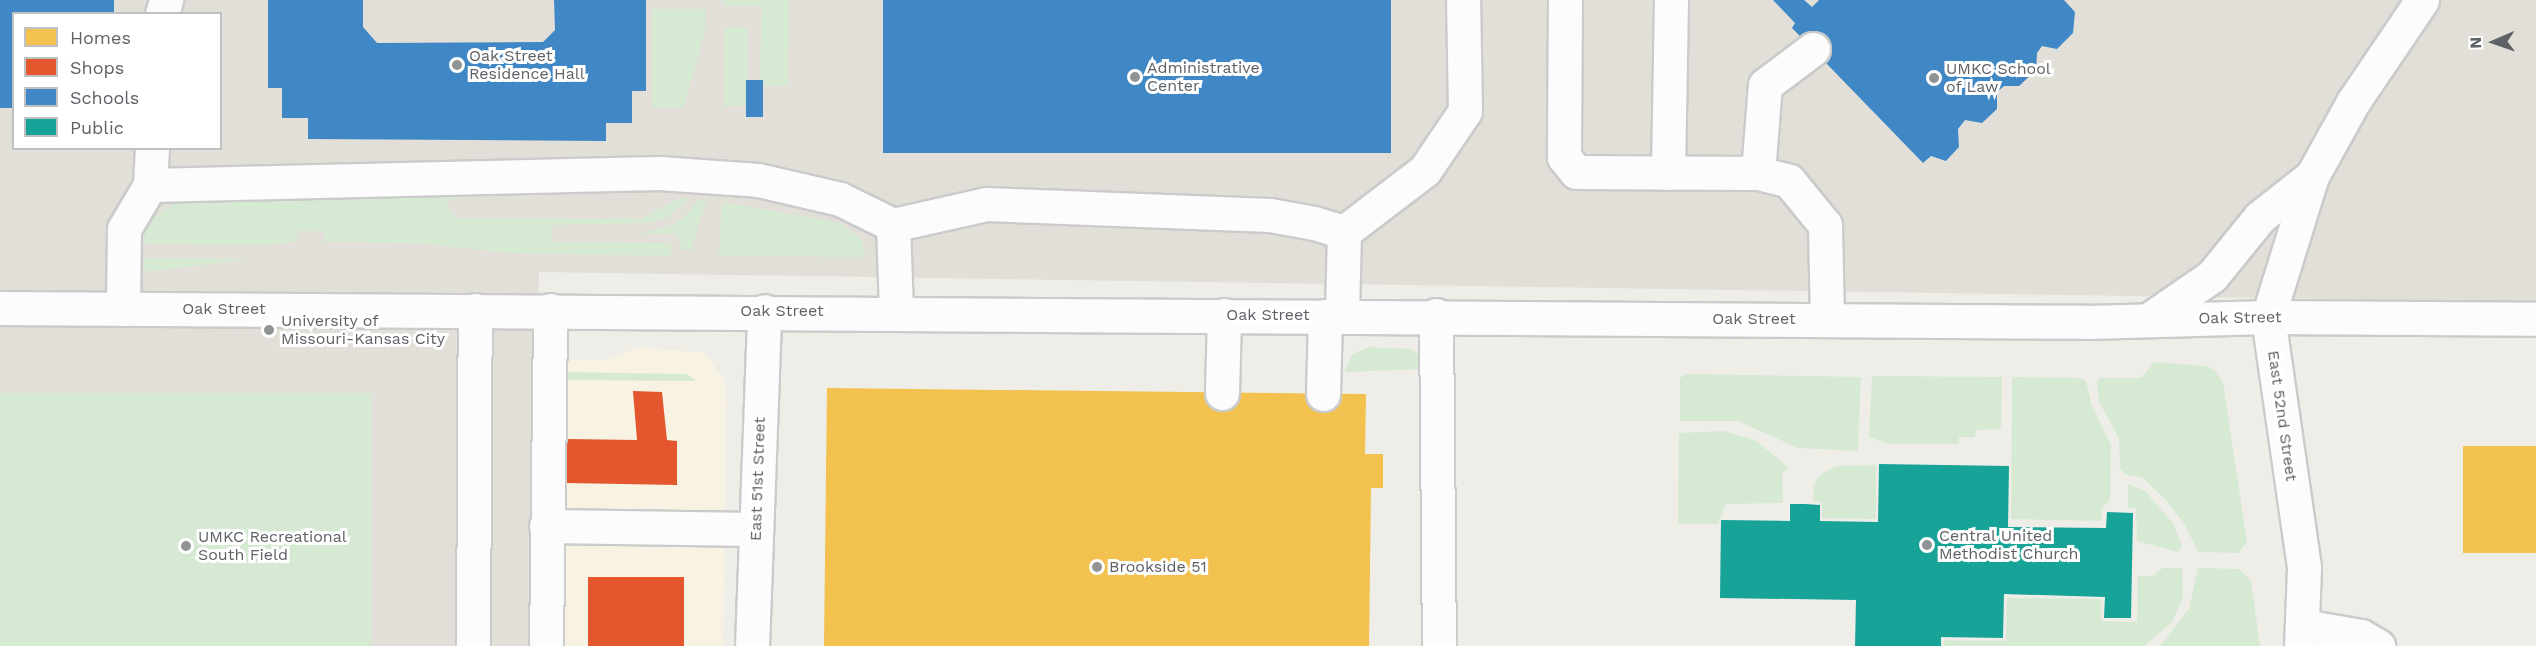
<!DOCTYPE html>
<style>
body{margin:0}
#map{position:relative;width:2536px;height:646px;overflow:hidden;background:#eeede8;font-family:"Work Sans",sans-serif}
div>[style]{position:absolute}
.commercial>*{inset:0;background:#f7f2e2}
.education>*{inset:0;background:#e1dfd8}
.green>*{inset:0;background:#d6ead3;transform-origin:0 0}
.homes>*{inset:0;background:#f2c14e;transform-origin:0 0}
.shops>*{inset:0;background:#e4572e;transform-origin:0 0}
.schools>*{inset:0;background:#3f88c5;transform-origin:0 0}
.public>*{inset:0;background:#17a398}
.roads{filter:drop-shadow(2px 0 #cacbca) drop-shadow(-2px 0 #cacbca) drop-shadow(0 2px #cacbca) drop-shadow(0 -2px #cacbca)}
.minor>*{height:33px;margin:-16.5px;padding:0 16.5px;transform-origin:16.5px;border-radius:16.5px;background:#fcfcfc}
.dots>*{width:16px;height:16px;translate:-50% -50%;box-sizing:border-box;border:3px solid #fff;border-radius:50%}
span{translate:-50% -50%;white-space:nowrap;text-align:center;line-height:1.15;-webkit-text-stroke:6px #fff;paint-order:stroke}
.poi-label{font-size:16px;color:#5e6267}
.left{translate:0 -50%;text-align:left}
.street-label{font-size:16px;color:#5e6267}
.legend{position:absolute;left:12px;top:12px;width:210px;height:138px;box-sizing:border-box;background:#fff;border:2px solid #bfc0c2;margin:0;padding:8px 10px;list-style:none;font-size:18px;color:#5e6267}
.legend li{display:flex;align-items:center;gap:12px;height:30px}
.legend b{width:30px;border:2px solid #bfc0c2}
.north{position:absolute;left:2464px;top:12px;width:60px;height:60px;-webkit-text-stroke:4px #fff;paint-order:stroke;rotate:268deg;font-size:16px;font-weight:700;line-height:24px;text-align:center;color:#5e6267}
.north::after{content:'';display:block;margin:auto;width:21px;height:27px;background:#5e6267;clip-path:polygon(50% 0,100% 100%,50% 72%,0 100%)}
</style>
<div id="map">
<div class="commercial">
<i style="clip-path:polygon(639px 347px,704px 353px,723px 377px,727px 398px,723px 646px,537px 646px,539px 359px,604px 360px)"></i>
</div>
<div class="education">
<i style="clip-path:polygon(evenodd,0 0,2536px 0,2536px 302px,539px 272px,537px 646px,0 646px,0 0,14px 14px,220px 14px,220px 148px,14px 148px,14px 14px)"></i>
</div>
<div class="green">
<i style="clip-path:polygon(723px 0,789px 0,788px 86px,764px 86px,760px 80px,762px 6px,723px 6px)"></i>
<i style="clip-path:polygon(652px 9px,706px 9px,705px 30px,684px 107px,652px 107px)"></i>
<i style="left:724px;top:27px;width:23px;height:79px"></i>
<i style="clip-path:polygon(462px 194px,446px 203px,454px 218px,641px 219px,676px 200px,689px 198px,669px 217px,649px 223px,552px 225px,553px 242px,671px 243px,671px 256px,508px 253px,417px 243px,325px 242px,324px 231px,297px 231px,297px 242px,264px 245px,146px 244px,139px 235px,151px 219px,178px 202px,192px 200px)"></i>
<i style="clip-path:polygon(698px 200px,706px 201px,691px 250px,682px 250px,678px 234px,637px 234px,668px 227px,685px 216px)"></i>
<i style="clip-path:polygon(722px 202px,840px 223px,861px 239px,866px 257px,719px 256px)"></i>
<i style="clip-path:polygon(146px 258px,250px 259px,154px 271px,145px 271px,135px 262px)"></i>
<i style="clip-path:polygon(1369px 347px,1411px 349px,1419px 355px,1424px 369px,1344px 372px,1352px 355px)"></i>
<i style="clip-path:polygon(2154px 362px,2206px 366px,2214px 370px,2223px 382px,2247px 542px,2239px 553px,2198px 552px,2185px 525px,2164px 498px,2143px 478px,2127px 475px,2120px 469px,2119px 439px,2099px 401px,2097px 383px,2099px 378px,2141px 378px)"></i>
<i style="clip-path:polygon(562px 372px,687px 374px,696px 381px,563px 380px)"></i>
<i style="clip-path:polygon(1686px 374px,1861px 377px,1858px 451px,1798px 448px,1738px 421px,1680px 421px,1680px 378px)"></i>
<i style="clip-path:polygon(1872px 376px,2002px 377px,2001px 429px,1976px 430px,1975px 437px,1959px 437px,1959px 444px,1890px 444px,1869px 437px)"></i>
<i style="clip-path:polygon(2012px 377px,2078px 378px,2086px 381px,2092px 406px,2111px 445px,2110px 501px,2102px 507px,2101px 521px,2011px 519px)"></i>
<i style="left:371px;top:393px;width:253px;height:371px;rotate:90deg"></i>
<i style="clip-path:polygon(1724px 431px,1755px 440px,1789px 468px,1782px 472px,1783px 503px,1726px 504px,1718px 524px,1678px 524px,1679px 433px)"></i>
<i style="clip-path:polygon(1876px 465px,1876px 519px,1822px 518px,1822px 502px,1813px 501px,1814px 484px,1819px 476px,1836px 466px)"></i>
<i style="clip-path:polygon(2128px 484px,2145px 491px,2173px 523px,2182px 546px,2178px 552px,2137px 541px,2136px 509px,2128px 508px)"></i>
<i style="clip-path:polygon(2163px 568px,2182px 568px,2183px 598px,2172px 622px,2144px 646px,1944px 646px,1944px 640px,2006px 641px,2007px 598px,2101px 599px,2101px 621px,2137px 622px,2138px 576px,2152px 576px)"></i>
<i style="clip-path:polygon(2198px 568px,2239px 569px,2251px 581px,2260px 646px,2160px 646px,2189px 609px)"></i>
</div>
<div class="homes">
<i style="clip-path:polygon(827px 388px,1366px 394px,1365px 454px,1383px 454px,1383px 488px,1371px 488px,1369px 646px,824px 646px)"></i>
<i style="left:2536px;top:446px;width:107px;height:73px;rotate:90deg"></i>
</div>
<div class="shops">
<i style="clip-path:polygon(633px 391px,662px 392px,667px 440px,677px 441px,677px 485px,566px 483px,566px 439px,637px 440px)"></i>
<i style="left:684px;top:577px;width:69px;height:96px;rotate:90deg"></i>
</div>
<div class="schools">
<i style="clip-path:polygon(0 0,114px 0,114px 14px,14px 14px,14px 108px,0 108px)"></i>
<i style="clip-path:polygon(268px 0,363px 0,363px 27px,377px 43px,543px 42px,555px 30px,554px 0,646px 0,646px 91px,632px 91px,632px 123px,606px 123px,606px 141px,308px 139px,308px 118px,282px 118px,282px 88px,268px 88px)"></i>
<i style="left:883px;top:0;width:508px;height:153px"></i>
<i style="clip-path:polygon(1773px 0,1804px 0,1812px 7px,1819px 0,2064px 0,2075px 12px,2073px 33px,2057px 49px,2042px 46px,2037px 53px,2036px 70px,2019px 86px,2004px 86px,1997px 92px,1997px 109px,1982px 123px,1965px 120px,1958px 129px,1959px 147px,1946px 161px,1931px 156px,1923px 163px,1792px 28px,1795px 23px)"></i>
<i style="left:746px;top:80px;width:17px;height:37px"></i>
</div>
<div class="public">
<i style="clip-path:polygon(1879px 464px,2009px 466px,2008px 527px,2106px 528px,2107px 512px,2133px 513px,2131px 618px,2104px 618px,2105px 597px,2004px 594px,2003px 638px,1941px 637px,1941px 646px,1855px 646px,1856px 600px,1720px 598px,1721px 520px,1790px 521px,1790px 504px,1805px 504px,1820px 505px,1820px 521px,1878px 522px)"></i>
</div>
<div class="roads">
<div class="minor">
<i style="left:1565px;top:0;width:157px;rotate:90.4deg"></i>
<i style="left:1564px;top:157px;width:19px;rotate:51deg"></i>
<i style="left:1576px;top:172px;width:182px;rotate:0.3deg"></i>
<i style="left:1758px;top:173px;width:32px;rotate:14deg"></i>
<i style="left:1789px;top:181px;width:57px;rotate:50.7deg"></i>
<i style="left:1825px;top:225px;width:95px;rotate:88.8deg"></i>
<i style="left:162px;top:14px;width:15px;rotate:-74deg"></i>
<i style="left:1668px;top:173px;width:173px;rotate:-89deg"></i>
<i style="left:1758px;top:173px;width:88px;rotate:-85.5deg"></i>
<i style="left:1765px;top:85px;width:60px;rotate:-36.9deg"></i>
<i style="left:150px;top:185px;width:509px;rotate:-1.35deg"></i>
<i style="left:659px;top:173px;width:99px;rotate:4deg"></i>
<i style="left:758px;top:180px;width:84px;rotate:13deg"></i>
<i style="left:840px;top:199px;width:59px;rotate:26.1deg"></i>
<i style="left:893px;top:225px;width:87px;rotate:88deg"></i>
<i style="left:893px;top:225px;width:95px;rotate:-12.7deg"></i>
<i style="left:986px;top:204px;width:284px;rotate:2.2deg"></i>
<i style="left:1270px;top:215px;width:45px;rotate:10.3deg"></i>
<i style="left:1314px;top:223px;width:31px;rotate:17deg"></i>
<i style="left:1344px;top:232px;width:84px;rotate:91.4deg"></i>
<i style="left:1344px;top:232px;width:102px;rotate:-37.4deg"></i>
<i style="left:1425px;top:170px;width:71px;rotate:-55.9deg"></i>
<i style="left:1465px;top:111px;width:111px;rotate:-91deg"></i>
<i style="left:0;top:308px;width:2088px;rotate:0.38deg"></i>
<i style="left:2088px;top:322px;width:180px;rotate:-1.6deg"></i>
<i style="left:2268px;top:317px;width:268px;rotate:0.4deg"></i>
<i style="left:123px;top:309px;width:80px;rotate:-89.3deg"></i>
<i style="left:124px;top:229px;width:51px;rotate:-59.4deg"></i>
<i style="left:150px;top:185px;width:37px;rotate:-87deg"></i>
<i style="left:1436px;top:315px;width:331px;rotate:89.5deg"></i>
<i style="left:2148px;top:320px;width:78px;rotate:-34.5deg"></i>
<i style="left:2212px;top:276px;width:76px;rotate:-50.9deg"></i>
<i style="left:2260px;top:217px;width:66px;rotate:-38.3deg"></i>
<i style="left:1222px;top:393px;width:78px;rotate:-88.5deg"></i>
<i style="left:1323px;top:394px;width:78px;rotate:-88.5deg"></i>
<i style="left:546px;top:526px;width:210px;rotate:0.8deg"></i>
<i style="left:2303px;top:626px;width:59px;rotate:9.8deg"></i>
<i style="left:2361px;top:636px;width:20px;rotate:30deg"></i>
<i style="left:473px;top:646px;width:336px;rotate:-89.7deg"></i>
<i style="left:546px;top:646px;width:336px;rotate:-89.3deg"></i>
<i style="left:752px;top:646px;width:335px;rotate:-87.9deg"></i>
<i style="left:2301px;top:646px;width:79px;rotate:-87.8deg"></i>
<i style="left:2304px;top:567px;width:253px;rotate:-98.2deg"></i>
<i style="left:2268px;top:317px;width:148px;rotate:-72.7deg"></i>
<i style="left:2312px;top:176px;width:85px;rotate:-61deg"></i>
<i style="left:2353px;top:102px;width:123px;rotate:-55.9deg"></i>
</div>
</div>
<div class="dots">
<i style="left:457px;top:65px;background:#909394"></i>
<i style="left:1135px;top:77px;background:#909394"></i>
<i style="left:1934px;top:78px;background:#909394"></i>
<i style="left:269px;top:330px;background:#909394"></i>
<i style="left:1927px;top:545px;background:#909394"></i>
<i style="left:186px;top:546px;background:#909394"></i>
<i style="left:1097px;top:567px;background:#909394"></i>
</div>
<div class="poi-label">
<span class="left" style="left:469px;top:65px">Oak Street<br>Residence Hall</span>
<span class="left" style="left:1147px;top:77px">Administrative<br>Center</span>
<span class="left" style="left:1946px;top:78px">UMKC School<br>of Law</span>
<span class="left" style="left:281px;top:330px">University of<br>Missouri-Kansas City</span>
<span class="left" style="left:1939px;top:545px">Central United<br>Methodist Church</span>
<span class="left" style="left:198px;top:546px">UMKC Recreational<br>South Field</span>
<span class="left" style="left:1109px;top:567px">Brookside 51</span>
</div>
<div class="street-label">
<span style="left:224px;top:309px">Oak Street</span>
<span style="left:782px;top:311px">Oak Street</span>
<span style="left:1268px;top:315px">Oak Street</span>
<span style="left:2240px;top:318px;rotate:-1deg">Oak Street</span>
<span style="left:1754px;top:319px">Oak Street</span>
<span style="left:2282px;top:416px;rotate:82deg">East 52nd Street</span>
<span style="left:758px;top:479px;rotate:-88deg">East 51st Street</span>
</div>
<ul class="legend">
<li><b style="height:16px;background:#f2c14e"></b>Homes</li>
<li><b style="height:16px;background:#e4572e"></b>Shops</li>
<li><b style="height:16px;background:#3f88c5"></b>Schools</li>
<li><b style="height:16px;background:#17a398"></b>Public</li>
</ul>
<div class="north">N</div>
</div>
